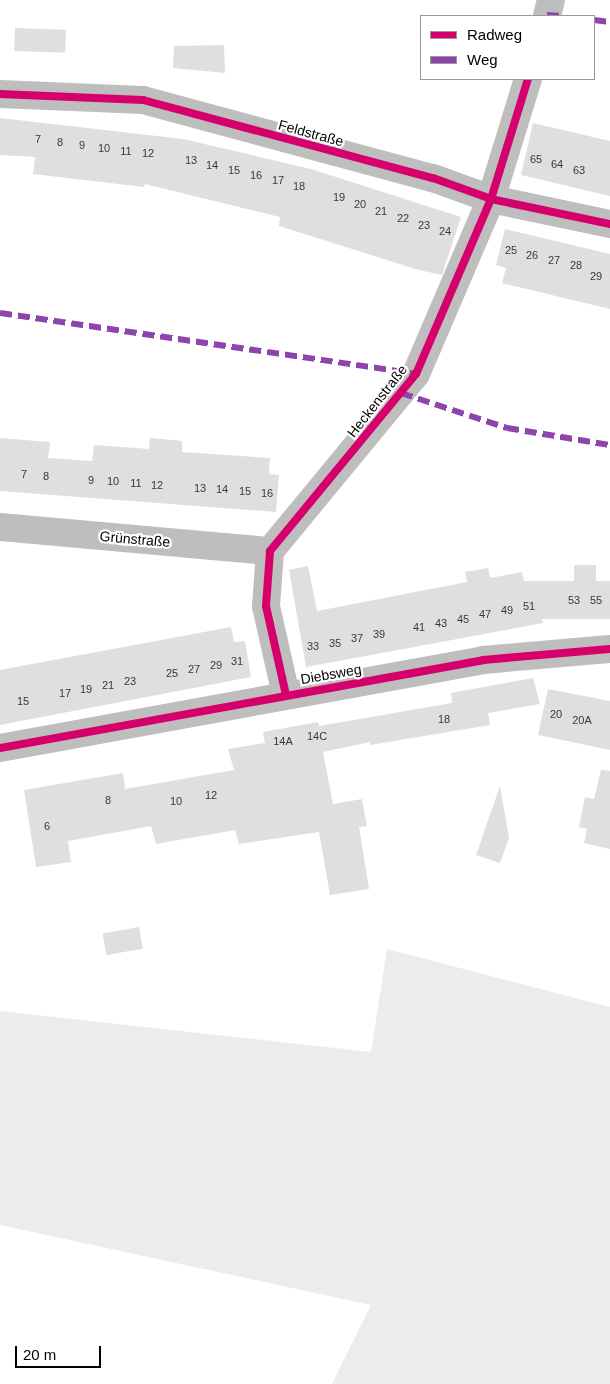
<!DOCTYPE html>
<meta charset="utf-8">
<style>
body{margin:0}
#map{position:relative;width:610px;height:1384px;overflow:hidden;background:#fff;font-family:Helvetica,sans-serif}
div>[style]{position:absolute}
.green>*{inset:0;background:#ececec}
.building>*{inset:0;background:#dfdfdf;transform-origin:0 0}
.minor>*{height:28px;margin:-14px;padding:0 14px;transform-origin:14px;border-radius:14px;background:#bebebe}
.quiet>*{height:6px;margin-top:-3px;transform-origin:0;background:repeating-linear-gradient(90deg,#8e44ad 0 12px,transparent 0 18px)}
.cycleway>*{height:8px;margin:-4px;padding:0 4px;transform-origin:4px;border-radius:4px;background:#d6006c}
span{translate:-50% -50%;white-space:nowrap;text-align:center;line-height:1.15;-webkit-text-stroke:4.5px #fff;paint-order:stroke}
.number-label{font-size:11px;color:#383838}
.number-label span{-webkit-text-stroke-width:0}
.street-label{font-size:14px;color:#000}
.legend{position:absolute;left:420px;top:15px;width:175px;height:65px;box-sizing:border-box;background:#fff;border:1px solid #999;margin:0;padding:6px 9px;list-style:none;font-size:15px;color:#000}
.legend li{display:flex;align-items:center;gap:10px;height:25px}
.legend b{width:25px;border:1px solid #999}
.scale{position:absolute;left:15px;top:1346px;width:86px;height:22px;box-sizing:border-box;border:2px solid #000;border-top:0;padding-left:6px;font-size:15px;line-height:18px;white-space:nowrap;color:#000;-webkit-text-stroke:4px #fff;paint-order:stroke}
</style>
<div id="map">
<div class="green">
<i style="clip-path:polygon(387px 949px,610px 1007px,610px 1384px,332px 1384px,371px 1305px,0 1225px,0 1011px,371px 1052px)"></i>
</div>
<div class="building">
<i style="left:15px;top:28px;width:51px;height:23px;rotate:2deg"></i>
<i style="clip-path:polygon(224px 45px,225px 73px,173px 68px,174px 46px)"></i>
<i style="clip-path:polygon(0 118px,183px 139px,311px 169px,461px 217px,442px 275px,419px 270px,279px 226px,280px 217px,145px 184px,144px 187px,33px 174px,35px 157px,0 155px)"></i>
<i style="clip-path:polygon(533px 123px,610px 141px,610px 196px,521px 175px)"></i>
<i style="clip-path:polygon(505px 229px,610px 254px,610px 309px,502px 283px,506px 268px,496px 265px)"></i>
<i style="clip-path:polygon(0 438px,50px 442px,48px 458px,92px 461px,94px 445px,149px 449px,150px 438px,182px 441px,182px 452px,270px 458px,269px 474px,279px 475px,276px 512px,0 491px)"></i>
<i style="clip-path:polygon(574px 565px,596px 565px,596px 581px,610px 581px,610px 619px,542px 619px,543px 623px,306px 667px,289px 570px,308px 566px,317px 611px,467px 582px,465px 572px,488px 568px,490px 578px,522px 572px,524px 581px,574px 581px)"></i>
<i style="clip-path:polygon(231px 627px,234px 642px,245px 641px,251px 677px,0 725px,0 670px)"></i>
<i style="clip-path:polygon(533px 678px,540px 704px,488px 713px,490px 725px,370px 745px,370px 742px,323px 752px,333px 804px,362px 799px,367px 826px,359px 827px,369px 889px,330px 895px,319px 832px,239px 844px,235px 830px,156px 844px,151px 826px,68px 841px,71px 862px,36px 867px,24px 790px,123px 773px,125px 789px,234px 770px,228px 749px,265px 743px,263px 732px,318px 722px,319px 726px,452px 703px,451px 693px)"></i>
<i style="clip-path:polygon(548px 689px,610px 701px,610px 750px,538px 735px)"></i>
<i style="clip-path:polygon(601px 770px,610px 771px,610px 849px,584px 843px,587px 829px,579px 827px,585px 797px,594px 799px)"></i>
<i style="clip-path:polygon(500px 786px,509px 838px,500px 863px,476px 855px)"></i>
<i style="left:139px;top:927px;width:22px;height:37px;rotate:80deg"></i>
</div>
<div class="minor">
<i style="left:547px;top:16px;width:16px;rotate:-76deg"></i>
<i style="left:0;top:94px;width:143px;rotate:2.4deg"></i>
<i style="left:143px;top:100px;width:300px;rotate:15.1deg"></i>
<i style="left:433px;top:178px;width:62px;rotate:19.9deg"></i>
<i style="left:491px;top:199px;width:122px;rotate:11.9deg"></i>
<i style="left:0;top:527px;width:271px;rotate:5.1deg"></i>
<i style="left:286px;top:695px;width:91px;rotate:-102.7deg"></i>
<i style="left:266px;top:606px;width:55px;rotate:-85.8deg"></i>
<i style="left:270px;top:551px;width:229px;rotate:-50.5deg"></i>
<i style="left:416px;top:374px;width:190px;rotate:-66.8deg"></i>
<i style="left:491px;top:199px;width:126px;rotate:-72.9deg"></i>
<i style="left:0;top:748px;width:491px;rotate:-10.3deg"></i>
<i style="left:483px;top:660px;width:127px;rotate:-5deg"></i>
</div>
<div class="quiet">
<i style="left:547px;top:15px;width:14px;rotate:4deg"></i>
<i style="left:594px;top:20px;width:16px;rotate:7deg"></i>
<i style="left:0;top:313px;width:420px;rotate:8.3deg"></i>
<i style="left:401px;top:393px;width:112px;rotate:18.3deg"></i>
<i style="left:507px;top:428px;width:104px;rotate:9.4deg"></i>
</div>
<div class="cycleway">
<i style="left:0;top:94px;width:143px;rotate:2.4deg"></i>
<i style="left:143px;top:100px;width:300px;rotate:15.1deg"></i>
<i style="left:433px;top:178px;width:62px;rotate:19.9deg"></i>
<i style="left:491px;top:199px;width:122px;rotate:11.9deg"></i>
<i style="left:286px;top:695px;width:91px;rotate:-102.7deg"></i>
<i style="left:266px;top:606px;width:55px;rotate:-85.8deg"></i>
<i style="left:270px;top:551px;width:229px;rotate:-50.5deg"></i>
<i style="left:416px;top:374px;width:190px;rotate:-66.8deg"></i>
<i style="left:491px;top:199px;width:126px;rotate:-72.9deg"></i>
<i style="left:0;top:748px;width:491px;rotate:-10.3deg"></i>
<i style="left:483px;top:660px;width:127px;rotate:-5deg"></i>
</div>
<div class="number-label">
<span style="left:38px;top:139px">7</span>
<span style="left:60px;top:142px">8</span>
<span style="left:82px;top:145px">9</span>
<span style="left:104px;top:148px">10</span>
<span style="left:126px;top:151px">11</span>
<span style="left:148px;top:153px">12</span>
<span style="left:536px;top:159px">65</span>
<span style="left:191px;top:160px">13</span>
<span style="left:557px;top:164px">64</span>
<span style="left:212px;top:165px">14</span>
<span style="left:234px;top:170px">15</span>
<span style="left:579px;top:170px">63</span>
<span style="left:256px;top:175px">16</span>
<span style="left:278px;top:180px">17</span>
<span style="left:299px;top:186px">18</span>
<span style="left:339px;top:197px">19</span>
<span style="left:360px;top:204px">20</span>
<span style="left:381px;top:211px">21</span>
<span style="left:403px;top:218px">22</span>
<span style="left:424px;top:225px">23</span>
<span style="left:445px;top:231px">24</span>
<span style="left:511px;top:250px">25</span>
<span style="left:532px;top:255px">26</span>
<span style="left:554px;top:260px">27</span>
<span style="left:576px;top:265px">28</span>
<span style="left:596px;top:276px">29</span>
<span style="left:24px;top:474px">7</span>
<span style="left:46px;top:476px">8</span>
<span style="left:91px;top:480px">9</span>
<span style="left:113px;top:481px">10</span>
<span style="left:136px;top:483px">11</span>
<span style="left:157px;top:485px">12</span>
<span style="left:200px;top:488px">13</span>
<span style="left:222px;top:489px">14</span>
<span style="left:245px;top:491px">15</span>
<span style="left:267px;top:493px">16</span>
<span style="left:574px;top:600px">53</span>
<span style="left:596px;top:600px">55</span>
<span style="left:529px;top:606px">51</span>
<span style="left:507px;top:610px">49</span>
<span style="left:485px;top:614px">47</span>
<span style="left:463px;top:619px">45</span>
<span style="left:441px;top:623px">43</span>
<span style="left:419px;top:627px">41</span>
<span style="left:379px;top:634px">39</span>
<span style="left:357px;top:638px">37</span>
<span style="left:335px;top:643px">35</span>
<span style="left:313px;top:646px">33</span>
<span style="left:237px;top:661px">31</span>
<span style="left:216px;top:665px">29</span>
<span style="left:194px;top:669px">27</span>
<span style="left:172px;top:673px">25</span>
<span style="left:130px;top:681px">23</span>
<span style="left:108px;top:685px">21</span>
<span style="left:86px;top:689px">19</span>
<span style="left:65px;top:693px">17</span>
<span style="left:23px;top:701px">15</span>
<span style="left:556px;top:714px">20</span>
<span style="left:444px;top:719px">18</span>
<span style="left:582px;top:720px">20A</span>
<span style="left:317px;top:736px">14C</span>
<span style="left:283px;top:741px">14A</span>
<span style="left:211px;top:795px">12</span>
<span style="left:108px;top:800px">8</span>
<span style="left:176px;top:801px">10</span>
<span style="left:47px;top:826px">6</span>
</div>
<div class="street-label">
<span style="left:311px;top:133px;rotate:15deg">Feldstraße</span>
<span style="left:377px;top:401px;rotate:-52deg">Heckenstraße</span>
<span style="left:135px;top:539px;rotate:5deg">Grünstraße</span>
<span style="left:331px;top:674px;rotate:-10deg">Diebsweg</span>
</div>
<ul class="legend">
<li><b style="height:6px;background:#d6006c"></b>Radweg</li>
<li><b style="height:6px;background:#8e44ad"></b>Weg</li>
</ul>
<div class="scale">20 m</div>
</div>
